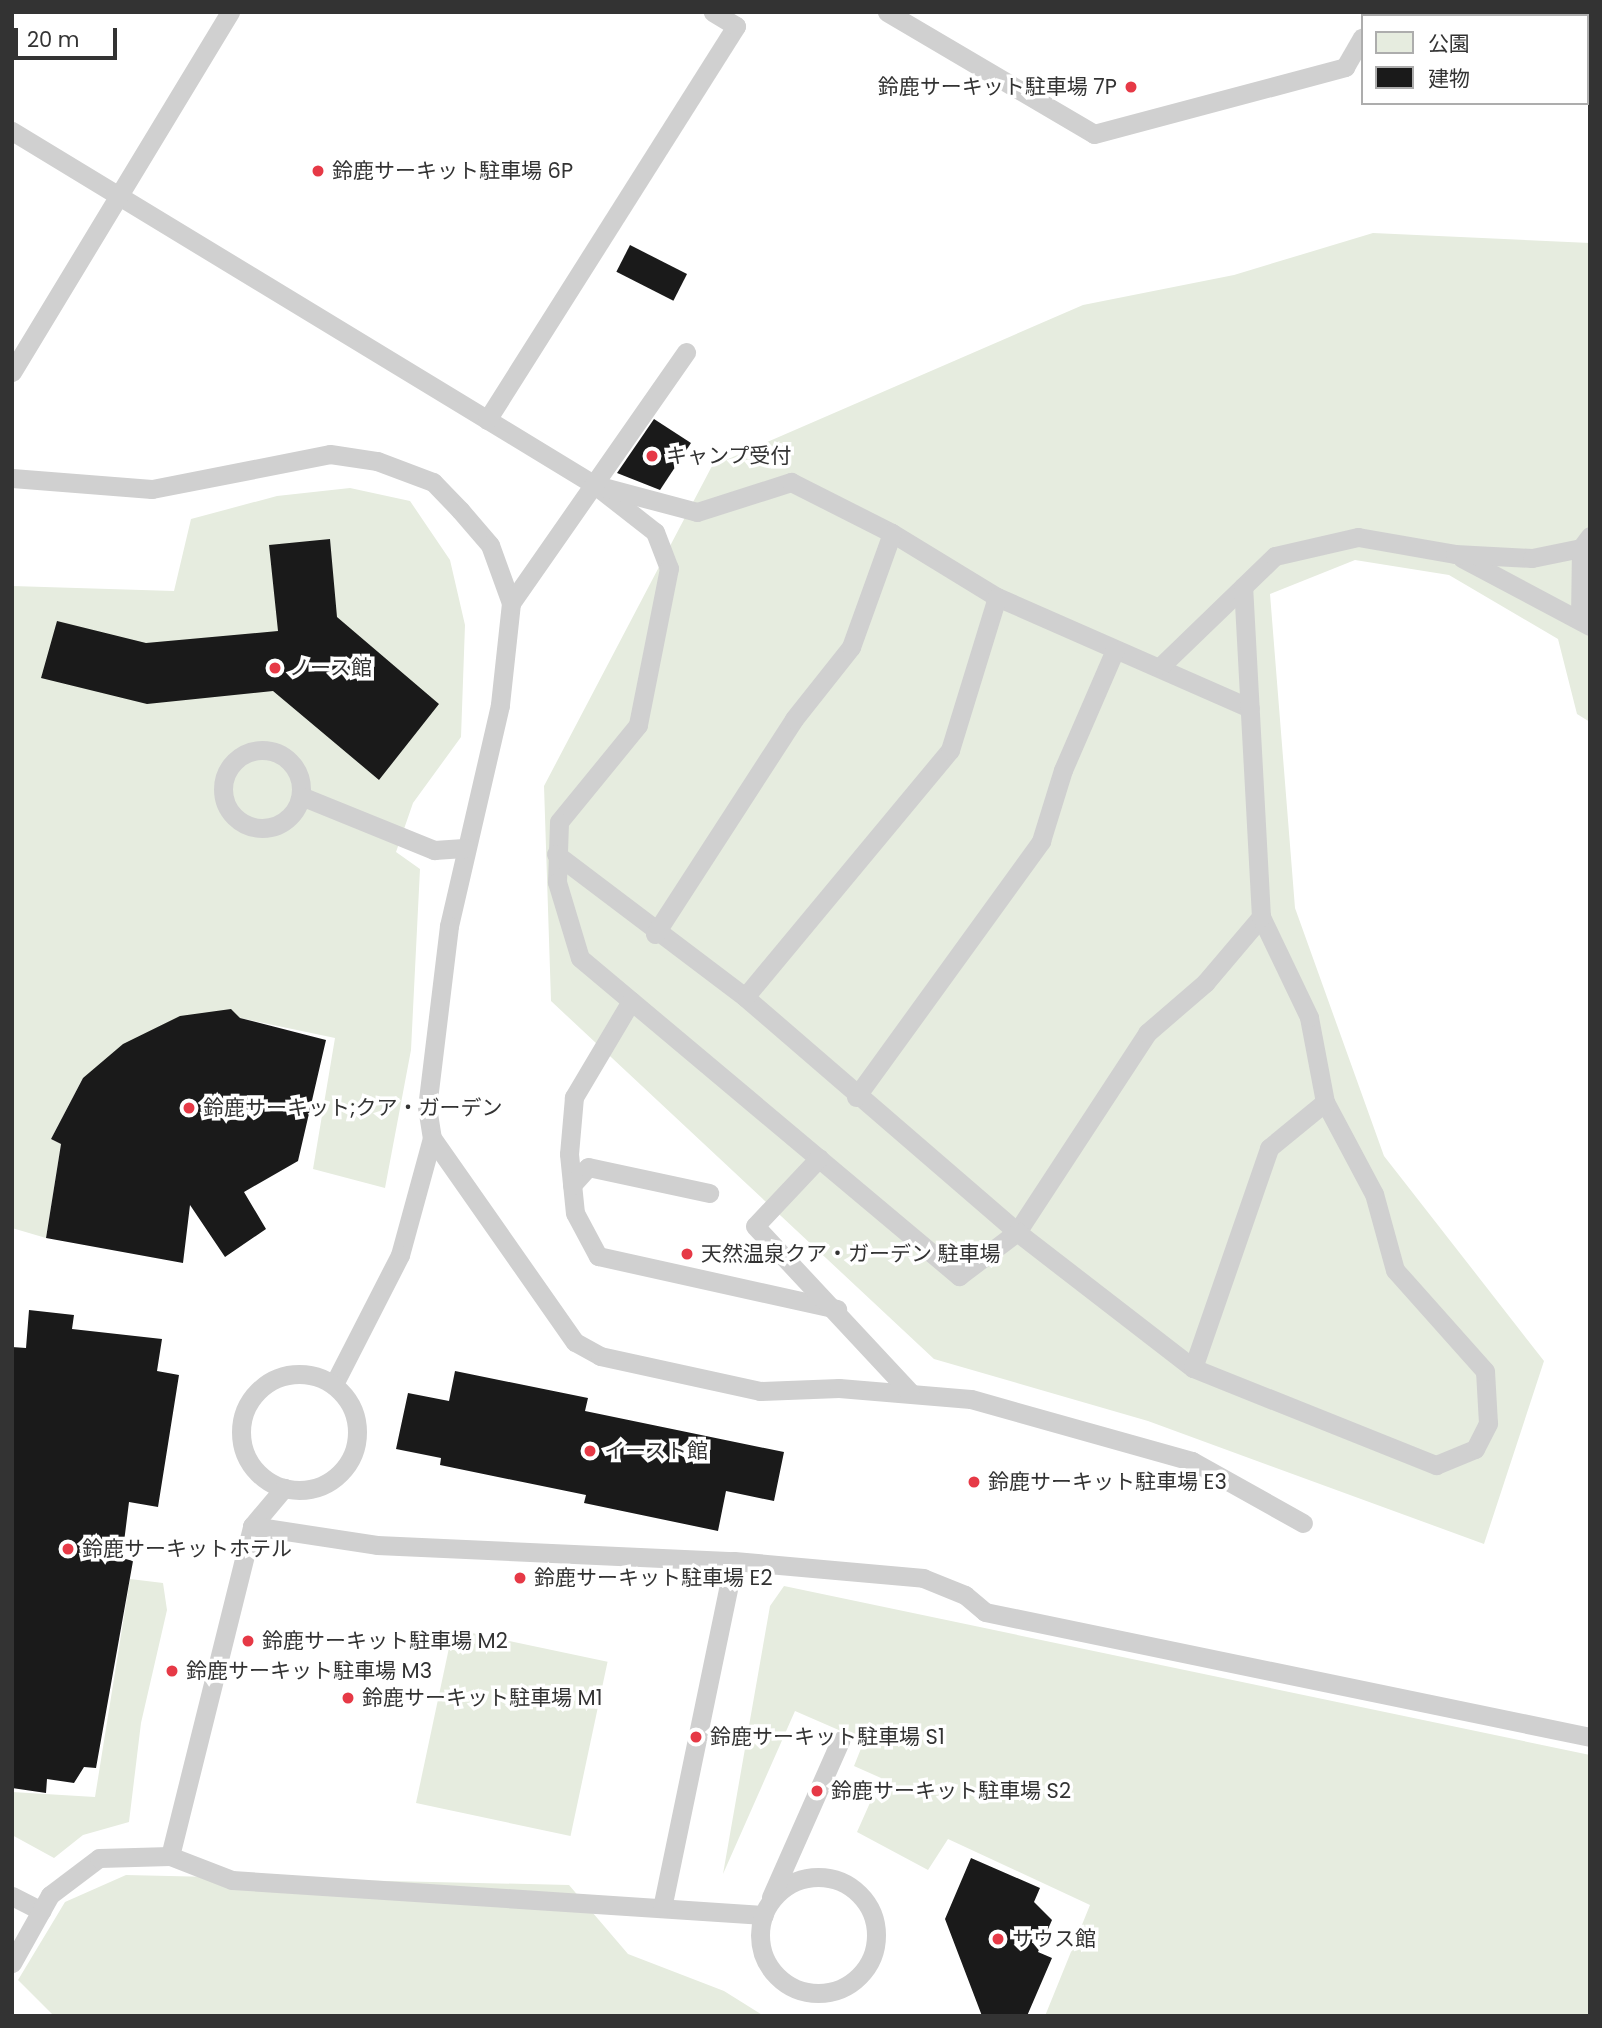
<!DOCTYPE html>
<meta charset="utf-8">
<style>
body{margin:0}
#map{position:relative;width:1602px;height:2028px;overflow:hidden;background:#fff;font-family:Poppins,"Noto Sans JP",sans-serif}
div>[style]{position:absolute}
.green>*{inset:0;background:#e6ecdf;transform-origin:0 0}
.building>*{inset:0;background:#1a1a1a;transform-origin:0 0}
.lane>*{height:19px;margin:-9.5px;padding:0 9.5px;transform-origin:9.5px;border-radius:9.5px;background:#d0d0d0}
.lane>.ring{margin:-9.5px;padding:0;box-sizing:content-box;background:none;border:19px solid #d0d0d0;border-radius:50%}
.dots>*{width:19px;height:19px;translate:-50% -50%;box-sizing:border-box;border:4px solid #fff;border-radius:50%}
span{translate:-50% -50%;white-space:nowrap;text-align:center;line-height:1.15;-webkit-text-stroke:7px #fff;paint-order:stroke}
.poi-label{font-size:21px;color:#333}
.right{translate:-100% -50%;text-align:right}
.left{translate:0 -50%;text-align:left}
.frame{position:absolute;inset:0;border:14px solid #333;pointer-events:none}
.legend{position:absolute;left:1361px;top:14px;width:228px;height:91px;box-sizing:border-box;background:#fff;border:2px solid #adadad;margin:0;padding:9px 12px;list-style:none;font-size:21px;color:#333}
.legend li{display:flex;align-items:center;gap:14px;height:35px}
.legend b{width:35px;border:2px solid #adadad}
.scale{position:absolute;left:14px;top:28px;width:103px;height:32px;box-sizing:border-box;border:4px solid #333;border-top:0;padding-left:9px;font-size:21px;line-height:24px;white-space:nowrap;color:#333;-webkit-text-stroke:5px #fff;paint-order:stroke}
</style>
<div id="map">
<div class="green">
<i style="clip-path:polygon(1373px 233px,1590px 243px,1590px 722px,1577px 714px,1558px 639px,1449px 575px,1355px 560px,1270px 594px,1295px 908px,1384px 1156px,1544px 1361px,1484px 1544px,1148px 1421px,934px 1359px,551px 1001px,544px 786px,712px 466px,1083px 305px,1234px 275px)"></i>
<i style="clip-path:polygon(350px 488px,410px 501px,450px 560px,465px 625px,461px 737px,413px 803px,396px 852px,420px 869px,411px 1050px,385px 1188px,313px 1169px,335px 1038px,240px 1018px,83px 1078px,51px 1139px,61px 1144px,46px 1238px,12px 1228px,12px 586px,174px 591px,191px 519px,277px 496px)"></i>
<i style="clip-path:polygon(130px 1579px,163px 1583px,167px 1610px,141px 1723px,129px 1822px,83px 1835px,54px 1858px,12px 1835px,12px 1792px,95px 1797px)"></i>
<i style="clip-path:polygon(784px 1586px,1590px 1755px,1590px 2016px,1045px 2016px,1090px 1905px,948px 1839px,928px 1870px,857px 1832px,881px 1778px,854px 1766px,864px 1741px,795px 1711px,723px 1874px,770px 1606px)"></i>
<i style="left:453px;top:1629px;width:158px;height:178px;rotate:12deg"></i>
<i style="clip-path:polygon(126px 1875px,569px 1885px,628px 1954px,724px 1991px,764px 2016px,54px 2016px,18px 1980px,65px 1902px)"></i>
</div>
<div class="building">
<i style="left:630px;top:245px;width:64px;height:30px;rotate:27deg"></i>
<i style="clip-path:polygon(654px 419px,691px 443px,660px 490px,617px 473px)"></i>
<i style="clip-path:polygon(330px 539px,337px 617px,439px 704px,379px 780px,273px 691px,147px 704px,41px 678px,57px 621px,146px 643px,278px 631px,269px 545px)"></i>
<i style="clip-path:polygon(231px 1009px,240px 1018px,326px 1040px,298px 1161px,244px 1192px,266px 1229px,225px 1257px,190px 1205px,183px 1263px,46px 1238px,61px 1144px,51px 1139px,83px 1078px,123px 1044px,180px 1016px)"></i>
<i style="clip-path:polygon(29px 1310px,74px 1315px,72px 1329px,162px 1339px,157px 1371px,179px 1375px,158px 1507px,129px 1502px,122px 1558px,133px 1561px,96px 1768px,84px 1767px,74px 1783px,47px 1779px,46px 1793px,12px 1788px,12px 1347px,26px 1348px)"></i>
<i style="clip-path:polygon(455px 1371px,588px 1398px,585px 1411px,784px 1452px,774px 1501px,726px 1491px,718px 1531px,584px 1503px,586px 1495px,440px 1465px,441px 1458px,396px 1449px,408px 1393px,449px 1401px)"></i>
<i style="clip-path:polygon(971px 1858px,1040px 1888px,1034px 1902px,1052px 1920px,1038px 1952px,1052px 1958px,1027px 2016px,982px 2016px,945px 1919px)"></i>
</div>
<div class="lane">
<i style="left:887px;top:12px;width:240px;rotate:30.5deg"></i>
<i style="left:1094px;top:134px;width:260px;rotate:-14.9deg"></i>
<i style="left:1345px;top:67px;width:34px;rotate:-60deg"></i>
<i style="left:1375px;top:16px;width:4px;rotate:-63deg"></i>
<i style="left:12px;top:131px;width:682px;rotate:31.27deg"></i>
<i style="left:595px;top:485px;width:76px;rotate:38.1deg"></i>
<i style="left:655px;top:532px;width:39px;rotate:69deg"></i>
<i style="left:669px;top:568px;width:160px;rotate:101.2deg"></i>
<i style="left:638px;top:725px;width:125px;rotate:129.2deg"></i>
<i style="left:559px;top:822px;width:60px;rotate:91.9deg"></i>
<i style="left:557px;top:882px;width:79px;rotate:73.2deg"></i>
<i style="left:580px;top:958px;width:495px;rotate:40deg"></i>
<i style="left:959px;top:1276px;width:73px;rotate:-37.2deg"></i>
<i style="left:1017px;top:1232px;width:238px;rotate:-56.8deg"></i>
<i style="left:1147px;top:1033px;width:77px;rotate:-40.8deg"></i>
<i style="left:1205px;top:983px;width:87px;rotate:-49.7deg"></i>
<i style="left:12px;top:372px;width:421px;rotate:-58.8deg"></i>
<i style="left:487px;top:420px;width:466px;rotate:-57.7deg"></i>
<i style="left:736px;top:26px;width:27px;rotate:-149deg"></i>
<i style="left:12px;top:478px;width:140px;rotate:4.5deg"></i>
<i style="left:152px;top:489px;width:181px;rotate:-11.1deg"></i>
<i style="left:330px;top:454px;width:48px;rotate:8.5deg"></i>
<i style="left:377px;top:461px;width:60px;rotate:20.6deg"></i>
<i style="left:433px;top:482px;width:39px;rotate:46deg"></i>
<i style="left:460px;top:510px;width:46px;rotate:49.4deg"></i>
<i style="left:490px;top:545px;width:62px;rotate:70.1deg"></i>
<i style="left:511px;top:603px;width:103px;rotate:96.2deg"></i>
<i style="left:500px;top:705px;width:227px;rotate:103deg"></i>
<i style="left:449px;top:926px;width:182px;rotate:96.9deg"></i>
<i style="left:427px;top:1107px;width:31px;rotate:81deg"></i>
<i style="left:432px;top:1138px;width:121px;rotate:105.3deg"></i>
<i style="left:400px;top:1255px;width:145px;rotate:117.1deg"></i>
<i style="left:603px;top:487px;width:97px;rotate:14.9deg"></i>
<i style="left:697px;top:512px;width:99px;rotate:-17.7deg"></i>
<i style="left:791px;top:482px;width:113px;rotate:26.8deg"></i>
<i style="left:892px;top:533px;width:123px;rotate:31.4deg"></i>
<i style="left:997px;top:597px;width:276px;rotate:23.7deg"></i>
<i style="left:1462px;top:558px;width:145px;rotate:28deg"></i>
<i style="left:511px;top:603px;width:306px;rotate:-55.1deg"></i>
<i style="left:1580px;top:619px;width:71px;rotate:-89.2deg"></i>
<i style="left:1581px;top:548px;width:15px;rotate:-53deg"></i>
<i style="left:1162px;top:665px;width:157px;rotate:-44deg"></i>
<i style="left:1275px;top:556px;width:85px;rotate:-12.9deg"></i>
<i style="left:1358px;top:537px;width:98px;rotate:9.9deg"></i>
<i style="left:1455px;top:554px;width:77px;rotate:3deg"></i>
<i style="left:1532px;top:558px;width:50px;rotate:-11.5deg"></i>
<i class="ring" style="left:223px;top:750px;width:59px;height:59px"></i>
<i style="left:301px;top:796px;width:144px;rotate:22.1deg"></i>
<i style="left:434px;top:850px;width:30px;rotate:-4deg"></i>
<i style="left:556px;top:854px;width:237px;rotate:37.1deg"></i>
<i style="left:745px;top:997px;width:359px;rotate:40.8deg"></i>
<i style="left:1017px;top:1232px;width:222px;rotate:37.7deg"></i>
<i style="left:1193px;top:1368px;width:262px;rotate:21.8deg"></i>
<i style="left:1436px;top:1465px;width:42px;rotate:-22.3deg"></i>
<i style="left:1475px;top:1449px;width:29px;rotate:-63deg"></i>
<i style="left:1488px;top:1423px;width:52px;rotate:-93.3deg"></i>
<i style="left:1485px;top:1371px;width:135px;rotate:-131.7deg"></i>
<i style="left:1395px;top:1270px;width:79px;rotate:-105.4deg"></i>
<i style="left:1374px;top:1194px;width:104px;rotate:-118deg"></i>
<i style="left:1325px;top:1102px;width:86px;rotate:-100.7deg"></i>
<i style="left:1309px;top:1017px;width:111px;rotate:-115.6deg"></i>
<i style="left:1261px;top:917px;width:331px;rotate:-93.1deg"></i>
<i style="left:655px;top:934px;width:256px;rotate:-57.1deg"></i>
<i style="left:794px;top:719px;width:92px;rotate:-51.6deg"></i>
<i style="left:851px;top:647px;width:121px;rotate:-70.2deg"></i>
<i style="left:745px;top:997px;width:321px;rotate:-50.3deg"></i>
<i style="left:950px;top:750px;width:160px;rotate:-72.9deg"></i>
<i style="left:631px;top:1001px;width:112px;rotate:120.7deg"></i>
<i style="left:574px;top:1097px;width:57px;rotate:95deg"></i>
<i style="left:569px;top:1154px;width:59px;rotate:84.2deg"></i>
<i style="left:575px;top:1213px;width:49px;rotate:61.9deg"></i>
<i style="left:598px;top:1256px;width:245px;rotate:12.5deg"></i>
<i style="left:856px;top:1097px;width:316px;rotate:-54.1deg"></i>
<i style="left:1041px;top:841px;width:74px;rotate:-72.8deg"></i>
<i style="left:1063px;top:770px;width:131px;rotate:-66.6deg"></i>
<i style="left:432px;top:1138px;width:249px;rotate:55deg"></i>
<i style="left:575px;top:1342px;width:29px;rotate:29deg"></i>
<i style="left:600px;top:1356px;width:164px;rotate:12.3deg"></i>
<i style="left:760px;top:1391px;width:79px;rotate:-2.2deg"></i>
<i style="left:839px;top:1388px;width:132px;rotate:4.8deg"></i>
<i style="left:971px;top:1399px;width:230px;rotate:15.7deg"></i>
<i style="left:1192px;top:1461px;width:127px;rotate:29.2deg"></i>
<i style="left:819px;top:1158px;width:93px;rotate:133.3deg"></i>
<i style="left:755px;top:1226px;width:227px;rotate:47deg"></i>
<i style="left:572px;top:1185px;width:24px;rotate:-48deg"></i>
<i style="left:588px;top:1167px;width:124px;rotate:12.1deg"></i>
<i style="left:1193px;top:1368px;width:233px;rotate:-70.9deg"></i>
<i style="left:1269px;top:1148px;width:72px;rotate:-39.4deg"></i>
<i class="ring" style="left:241px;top:1374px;width:97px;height:97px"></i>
<i style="left:252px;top:1526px;width:50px;rotate:-49.9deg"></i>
<i style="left:170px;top:1856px;width:66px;rotate:21.2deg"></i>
<i style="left:232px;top:1880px;width:533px;rotate:3.76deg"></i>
<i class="ring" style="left:760px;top:1877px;width:97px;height:97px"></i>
<i style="left:12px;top:1896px;width:33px;rotate:27deg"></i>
<i style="left:771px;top:1897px;width:171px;rotate:-66.1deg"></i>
<i style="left:662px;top:1908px;width:354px;rotate:-78.3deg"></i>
<i style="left:12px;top:1963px;width:78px;rotate:-60.8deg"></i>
<i style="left:50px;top:1895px;width:61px;rotate:-37.1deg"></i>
<i style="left:99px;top:1858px;width:71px;rotate:-1.6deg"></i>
<i style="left:170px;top:1856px;width:340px;rotate:-76deg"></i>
<i style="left:252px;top:1526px;width:126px;rotate:8.6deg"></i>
<i style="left:377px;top:1545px;width:357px;rotate:2.6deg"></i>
<i style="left:734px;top:1561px;width:190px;rotate:5.1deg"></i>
<i style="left:923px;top:1578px;width:45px;rotate:22deg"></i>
<i style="left:965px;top:1595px;width:26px;rotate:40deg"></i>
<i style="left:985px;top:1612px;width:618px;rotate:11.67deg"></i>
</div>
<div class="dots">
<i style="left:1131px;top:87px;background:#e63946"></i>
<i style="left:318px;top:171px;background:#e63946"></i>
<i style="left:652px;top:456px;background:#e63946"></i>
<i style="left:275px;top:668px;background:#e63946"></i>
<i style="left:189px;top:1108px;background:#e63946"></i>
<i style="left:687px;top:1254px;background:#e63946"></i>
<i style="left:590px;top:1451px;background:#e63946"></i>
<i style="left:974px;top:1482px;background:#e63946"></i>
<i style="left:68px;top:1549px;background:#e63946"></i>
<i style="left:520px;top:1578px;background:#e63946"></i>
<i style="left:248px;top:1641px;background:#e63946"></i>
<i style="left:172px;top:1671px;background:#e63946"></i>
<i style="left:348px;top:1698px;background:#e63946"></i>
<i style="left:696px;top:1737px;background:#e63946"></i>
<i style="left:817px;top:1791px;background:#e63946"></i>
<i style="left:998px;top:1939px;background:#e63946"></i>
</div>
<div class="poi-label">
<span class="right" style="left:1117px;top:87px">鈴鹿サーキット駐車場 7P</span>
<span class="left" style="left:332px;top:171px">鈴鹿サーキット駐車場 6P</span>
<span class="left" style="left:666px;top:456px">キャンプ受付</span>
<span class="left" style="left:289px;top:668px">ノース館</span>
<span class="left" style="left:203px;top:1108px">鈴鹿サーキット;クア・ガーデン</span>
<span class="left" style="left:701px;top:1254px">天然温泉クア・ガーデン 駐車場</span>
<span class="left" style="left:604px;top:1451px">イースト館</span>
<span class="left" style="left:988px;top:1482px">鈴鹿サーキット駐車場 E3</span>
<span class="left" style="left:82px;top:1549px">鈴鹿サーキットホテル</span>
<span class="left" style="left:534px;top:1578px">鈴鹿サーキット駐車場 E2</span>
<span class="left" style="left:262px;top:1641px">鈴鹿サーキット駐車場 M2</span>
<span class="left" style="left:186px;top:1671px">鈴鹿サーキット駐車場 M3</span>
<span class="left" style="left:362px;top:1698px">鈴鹿サーキット駐車場 M1</span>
<span class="left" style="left:710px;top:1737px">鈴鹿サーキット駐車場 S1</span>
<span class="left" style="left:831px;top:1791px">鈴鹿サーキット駐車場 S2</span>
<span class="left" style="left:1012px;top:1939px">サウス館</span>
</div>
<div class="frame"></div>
<ul class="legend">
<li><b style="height:19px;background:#e6ecdf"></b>公園</li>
<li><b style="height:19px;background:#1a1a1a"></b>建物</li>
</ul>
<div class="scale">20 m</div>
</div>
